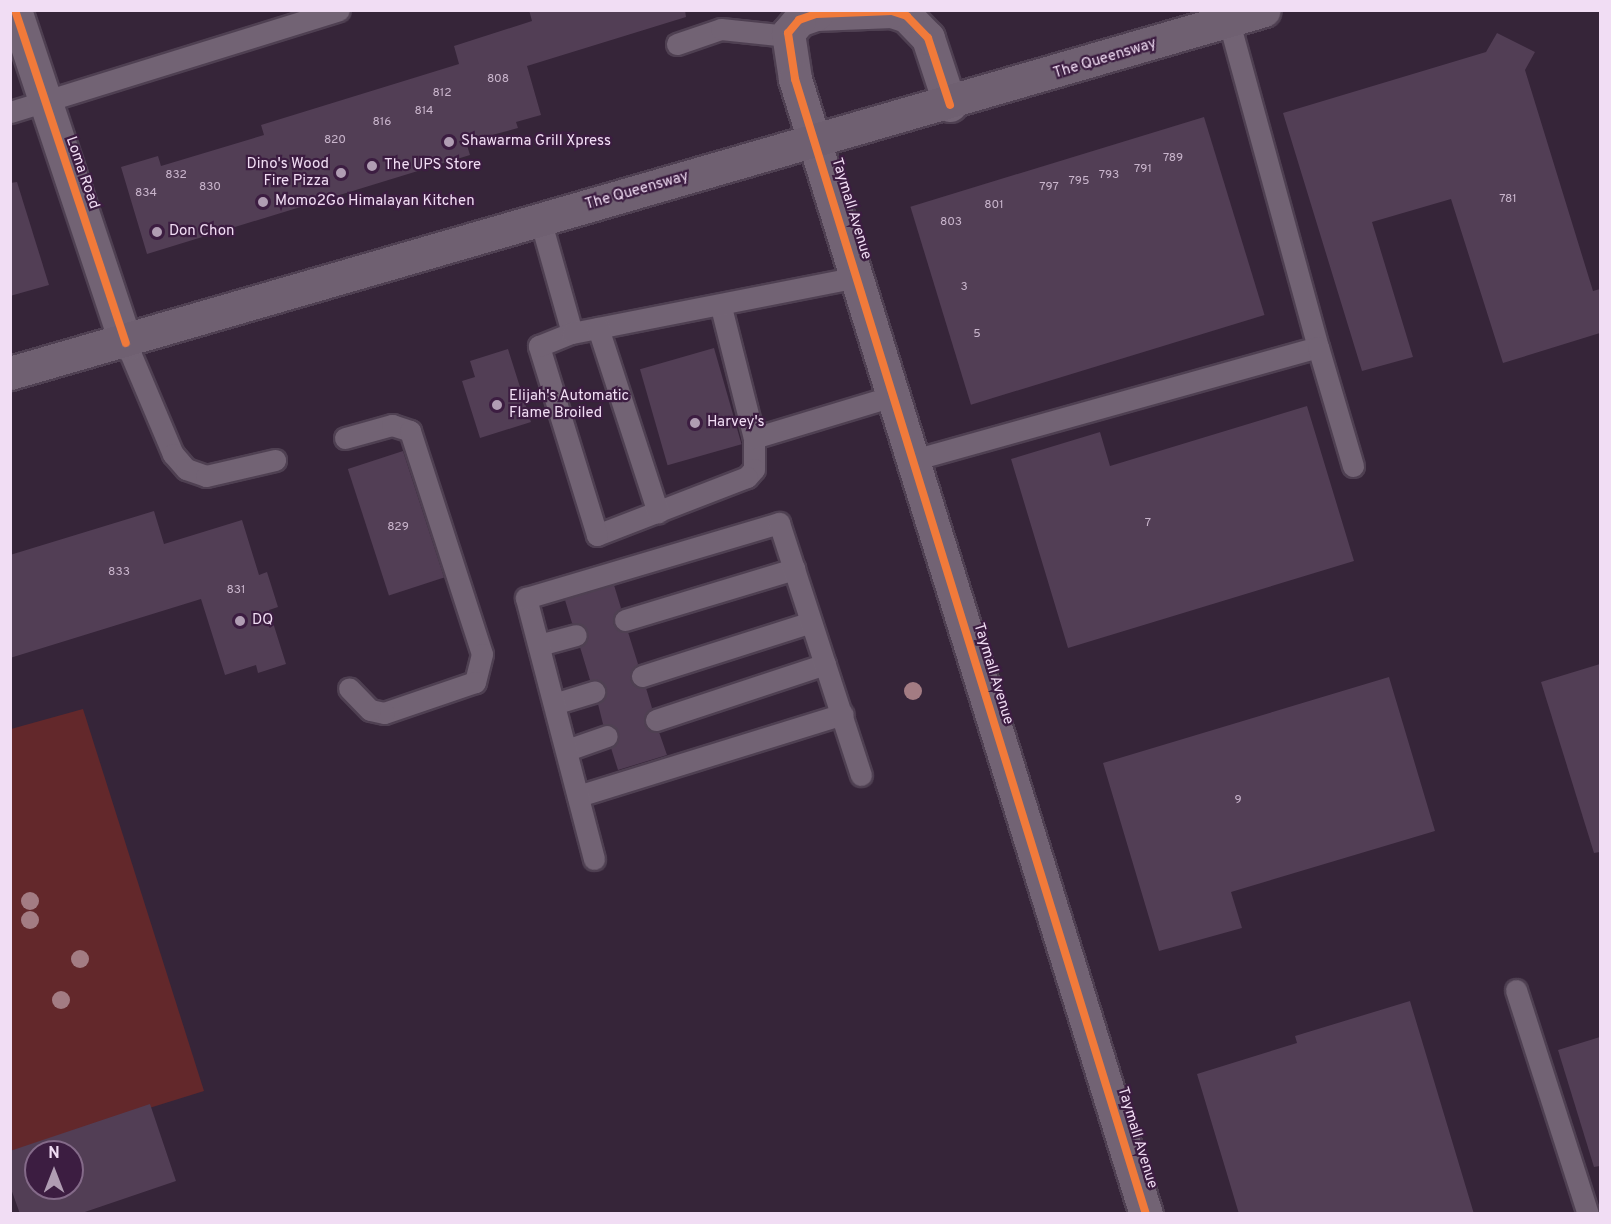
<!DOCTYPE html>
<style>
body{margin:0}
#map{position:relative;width:1611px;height:1224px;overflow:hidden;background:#362539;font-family:Overpass,sans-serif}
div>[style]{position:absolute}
.green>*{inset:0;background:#63282b}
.building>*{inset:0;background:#523e55;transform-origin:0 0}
.roads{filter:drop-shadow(2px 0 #4f4052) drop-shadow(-2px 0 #4f4052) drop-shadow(0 2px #4f4052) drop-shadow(0 -2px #4f4052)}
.service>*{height:21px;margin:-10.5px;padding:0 10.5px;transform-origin:10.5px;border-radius:10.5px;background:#726374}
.minor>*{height:33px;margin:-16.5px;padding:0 16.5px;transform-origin:16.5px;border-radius:16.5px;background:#726374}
.primary>*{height:33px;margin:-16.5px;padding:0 16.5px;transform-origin:16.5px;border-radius:16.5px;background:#6f6071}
.cycleway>*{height:8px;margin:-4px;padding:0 4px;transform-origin:4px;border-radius:4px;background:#f17a3a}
.trees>*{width:18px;height:18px;margin:-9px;border-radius:50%;background:#a37c83}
.dots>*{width:16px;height:16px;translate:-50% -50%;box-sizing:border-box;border:3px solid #3c1d41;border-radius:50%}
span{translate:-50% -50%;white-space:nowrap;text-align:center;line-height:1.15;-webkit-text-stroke:4.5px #3c1d41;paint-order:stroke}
.number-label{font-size:12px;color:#c9b5cc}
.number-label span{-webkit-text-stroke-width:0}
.street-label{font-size:15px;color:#f1ddf4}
.poi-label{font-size:15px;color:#f1ddf4}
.left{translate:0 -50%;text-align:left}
.right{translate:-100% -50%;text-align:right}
.frame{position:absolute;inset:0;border:12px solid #f1ddf4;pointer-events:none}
.north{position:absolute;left:24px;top:1140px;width:60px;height:60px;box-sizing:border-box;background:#3c1d41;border:2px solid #846a89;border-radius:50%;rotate:0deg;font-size:16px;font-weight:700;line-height:24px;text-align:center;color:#f1ddf4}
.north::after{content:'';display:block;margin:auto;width:21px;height:27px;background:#b09db3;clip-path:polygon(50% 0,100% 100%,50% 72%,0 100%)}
</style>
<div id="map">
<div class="green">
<i style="clip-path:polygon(83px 709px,204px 1091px,11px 1151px,11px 729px)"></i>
</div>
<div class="building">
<i style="clip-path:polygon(529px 10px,685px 10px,686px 17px,527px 66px,541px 115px,516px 122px,518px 128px,466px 142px,470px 155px,147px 254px,121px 167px,158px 156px,161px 166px,264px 135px,261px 125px,459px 64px,454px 46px,532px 21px)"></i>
<i style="clip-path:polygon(1497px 33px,1535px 52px,1525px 70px,1593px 291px,1600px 289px,1600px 333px,1503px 363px,1451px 199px,1372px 222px,1413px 357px,1362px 371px,1283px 113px,1486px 52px)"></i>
<i style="left:1204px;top:117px;width:207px;height:307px;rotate:73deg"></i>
<i style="clip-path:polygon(17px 182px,49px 285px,10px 296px,10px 183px)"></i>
<i style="left:714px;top:348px;width:100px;height:77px;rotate:74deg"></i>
<i style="clip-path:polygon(508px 349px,531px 422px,480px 438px,462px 381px,475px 377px,470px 361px)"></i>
<i style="clip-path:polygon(1307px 406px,1354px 561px,1068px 648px,1011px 459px,1100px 432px,1110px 466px)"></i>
<i style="left:403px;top:451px;width:133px;height:58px;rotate:72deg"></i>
<i style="clip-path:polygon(154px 511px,164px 544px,242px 520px,259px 575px,267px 572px,278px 607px,269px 610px,286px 664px,258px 673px,256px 665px,225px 675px,201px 599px,10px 658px,10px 555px)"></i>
<i style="clip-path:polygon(614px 585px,621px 608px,613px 624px,628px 632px,638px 664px,630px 679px,634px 686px,646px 688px,652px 708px,644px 723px,659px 732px,667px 755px,618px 770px,611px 748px,619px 732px,603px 724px,598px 704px,606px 696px,606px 688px,590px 680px,580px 647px,588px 631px,572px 623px,565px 600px)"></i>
<i style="clip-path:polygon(1600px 664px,1600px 852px,1594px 853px,1541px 682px)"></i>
<i style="clip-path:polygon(1389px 677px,1435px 831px,1231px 892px,1242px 928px,1159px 951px,1103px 763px)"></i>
<i style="clip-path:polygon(1410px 1001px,1474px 1214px,1239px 1214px,1197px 1074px,1297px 1043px,1295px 1036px)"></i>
<i style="clip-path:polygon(1600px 1037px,1600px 1166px,1594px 1167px,1558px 1050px)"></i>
<i style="clip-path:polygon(evenodd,150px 1104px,176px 1181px,79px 1214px,20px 1214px,10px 1186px,10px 1151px,150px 1104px,36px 1152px,72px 1152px,72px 1188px,36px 1188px,36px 1152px)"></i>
</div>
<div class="roads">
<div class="service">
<i style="left:1229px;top:22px;width:337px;rotate:74.7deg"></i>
<i style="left:677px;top:44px;width:46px;rotate:-18.8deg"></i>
<i style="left:721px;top:29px;width:67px;rotate:6deg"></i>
<i style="left:10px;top:112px;width:344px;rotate:-17.2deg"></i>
<i style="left:540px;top:219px;width:118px;rotate:74.3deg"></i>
<i style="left:721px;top:307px;width:135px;rotate:75.9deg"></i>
<i style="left:754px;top:438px;width:31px;rotate:90deg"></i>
<i style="left:754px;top:469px;width:11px;rotate:131deg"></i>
<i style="left:747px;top:477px;width:161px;rotate:158.9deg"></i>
<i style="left:597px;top:535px;width:198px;rotate:-107.1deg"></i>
<i style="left:539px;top:346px;width:35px;rotate:-22deg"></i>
<i style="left:572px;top:333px;width:291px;rotate:-11.1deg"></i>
<i style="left:598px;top:328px;width:194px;rotate:72deg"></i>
<i style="left:126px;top:343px;width:121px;rotate:67.1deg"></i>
<i style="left:173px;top:454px;width:20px;rotate:49deg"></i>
<i style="left:186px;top:469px;width:21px;rotate:19deg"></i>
<i style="left:206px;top:476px;width:71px;rotate:-13.1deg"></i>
<i style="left:345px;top:438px;width:49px;rotate:-15.5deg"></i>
<i style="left:392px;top:425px;width:19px;rotate:18deg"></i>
<i style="left:410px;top:431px;width:234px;rotate:72.1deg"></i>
<i style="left:482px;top:654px;width:29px;rotate:104deg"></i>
<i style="left:475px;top:682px;width:96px;rotate:161.2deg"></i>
<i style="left:384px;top:713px;width:14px;rotate:-168deg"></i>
<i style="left:370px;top:710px;width:30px;rotate:-134deg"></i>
<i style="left:754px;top:438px;width:145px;rotate:-16.8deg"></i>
<i style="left:913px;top:460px;width:420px;rotate:-15.6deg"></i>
<i style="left:1318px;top:347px;width:124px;rotate:73.6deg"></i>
<i style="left:625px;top:620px;width:177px;rotate:-16.8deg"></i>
<i style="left:539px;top:645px;width:38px;rotate:-15deg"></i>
<i style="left:642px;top:676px;width:177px;rotate:-17.7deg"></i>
<i style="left:557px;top:703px;width:39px;rotate:-17deg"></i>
<i style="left:656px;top:720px;width:178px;rotate:-18.3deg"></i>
<i style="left:567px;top:750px;width:42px;rotate:-19.3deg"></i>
<i style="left:578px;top:796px;width:277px;rotate:-17.2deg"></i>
<i style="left:594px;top:859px;width:270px;rotate:-104.6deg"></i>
<i style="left:526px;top:598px;width:264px;rotate:-16.5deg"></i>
<i style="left:779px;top:523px;width:265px;rotate:72deg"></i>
<i style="left:1516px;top:990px;width:235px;rotate:72.2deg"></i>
</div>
<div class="minor">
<i style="left:15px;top:10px;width:351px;rotate:71.6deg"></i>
<i style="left:950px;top:105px;width:71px;rotate:-108.2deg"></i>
<i style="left:928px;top:38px;width:30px;rotate:-134deg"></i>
<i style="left:907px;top:16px;width:16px;rotate:-162deg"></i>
<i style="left:892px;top:11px;width:76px;rotate:177.7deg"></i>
<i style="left:816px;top:14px;width:18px;rotate:161deg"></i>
<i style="left:799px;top:20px;width:17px;rotate:130deg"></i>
<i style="left:788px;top:33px;width:47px;rotate:81.3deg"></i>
<i style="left:795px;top:79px;width:1188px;rotate:72.82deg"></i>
</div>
<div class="primary">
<i style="left:10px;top:373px;width:1305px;rotate:-16.14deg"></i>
</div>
</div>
<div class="cycleway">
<i style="left:15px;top:10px;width:351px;rotate:71.6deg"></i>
<i style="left:950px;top:105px;width:71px;rotate:-108.2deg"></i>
<i style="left:928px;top:38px;width:30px;rotate:-134deg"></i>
<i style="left:907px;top:16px;width:16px;rotate:-162deg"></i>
<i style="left:892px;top:11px;width:76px;rotate:177.7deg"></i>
<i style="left:816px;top:14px;width:18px;rotate:161deg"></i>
<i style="left:799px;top:20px;width:17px;rotate:130deg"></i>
<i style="left:788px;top:33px;width:47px;rotate:81.3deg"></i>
<i style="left:795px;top:79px;width:1188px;rotate:72.82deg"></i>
</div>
<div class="trees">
<i style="left:913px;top:691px"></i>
<i style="left:30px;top:901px"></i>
<i style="left:30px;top:920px"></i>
<i style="left:80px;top:959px"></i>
<i style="left:61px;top:1000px"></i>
</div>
<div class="dots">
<i style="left:449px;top:142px;background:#b09db3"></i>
<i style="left:372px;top:166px;background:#b09db3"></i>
<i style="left:341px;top:173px;background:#b09db3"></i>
<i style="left:263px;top:202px;background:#b09db3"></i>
<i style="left:157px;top:232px;background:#b09db3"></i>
<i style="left:497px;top:405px;background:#b09db3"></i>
<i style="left:695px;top:423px;background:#b09db3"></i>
<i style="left:240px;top:621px;background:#b09db3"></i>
</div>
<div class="number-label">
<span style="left:498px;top:80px">808</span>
<span style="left:442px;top:94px">812</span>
<span style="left:424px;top:112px">814</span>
<span style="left:382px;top:123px">816</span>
<span style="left:335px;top:141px">820</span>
<span style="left:1173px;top:159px">789</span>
<span style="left:1143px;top:170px">791</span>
<span style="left:176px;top:176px">832</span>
<span style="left:1109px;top:176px">793</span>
<span style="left:1079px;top:182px">795</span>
<span style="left:210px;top:188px">830</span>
<span style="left:1049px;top:188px">797</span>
<span style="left:146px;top:194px">834</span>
<span style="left:1508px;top:200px">781</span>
<span style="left:994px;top:206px">801</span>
<span style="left:951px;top:223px">803</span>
<span style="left:964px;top:288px">3</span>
<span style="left:977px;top:335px">5</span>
<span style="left:1148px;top:524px">7</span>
<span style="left:398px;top:528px">829</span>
<span style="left:119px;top:573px">833</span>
<span style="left:236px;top:591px">831</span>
<span style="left:1238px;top:801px">9</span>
</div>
<div class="street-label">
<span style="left:1105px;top:59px;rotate:-17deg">The Queensway</span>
<span style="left:82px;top:173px;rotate:71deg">Loma Road</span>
<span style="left:637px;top:191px;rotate:-16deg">The Queensway</span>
<span style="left:851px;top:209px;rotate:73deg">Taymall Avenue</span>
<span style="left:993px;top:674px;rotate:73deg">Taymall Avenue</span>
<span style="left:1137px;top:1138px;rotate:73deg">Taymall Avenue</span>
</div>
<div class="poi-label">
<span class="left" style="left:461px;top:142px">Shawarma Grill Xpress</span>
<span class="right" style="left:329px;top:173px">Dino's Wood<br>Fire Pizza</span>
<span class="left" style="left:384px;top:166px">The UPS Store</span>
<span class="left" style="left:275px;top:202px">Momo2Go Himalayan Kitchen</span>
<span class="left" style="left:169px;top:232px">Don Chon</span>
<span class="left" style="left:509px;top:405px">Elijah's Automatic<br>Flame Broiled</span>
<span class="left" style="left:707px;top:423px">Harvey's</span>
<span class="left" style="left:252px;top:621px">DQ</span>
</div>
<div class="frame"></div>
<div class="north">N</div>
</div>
